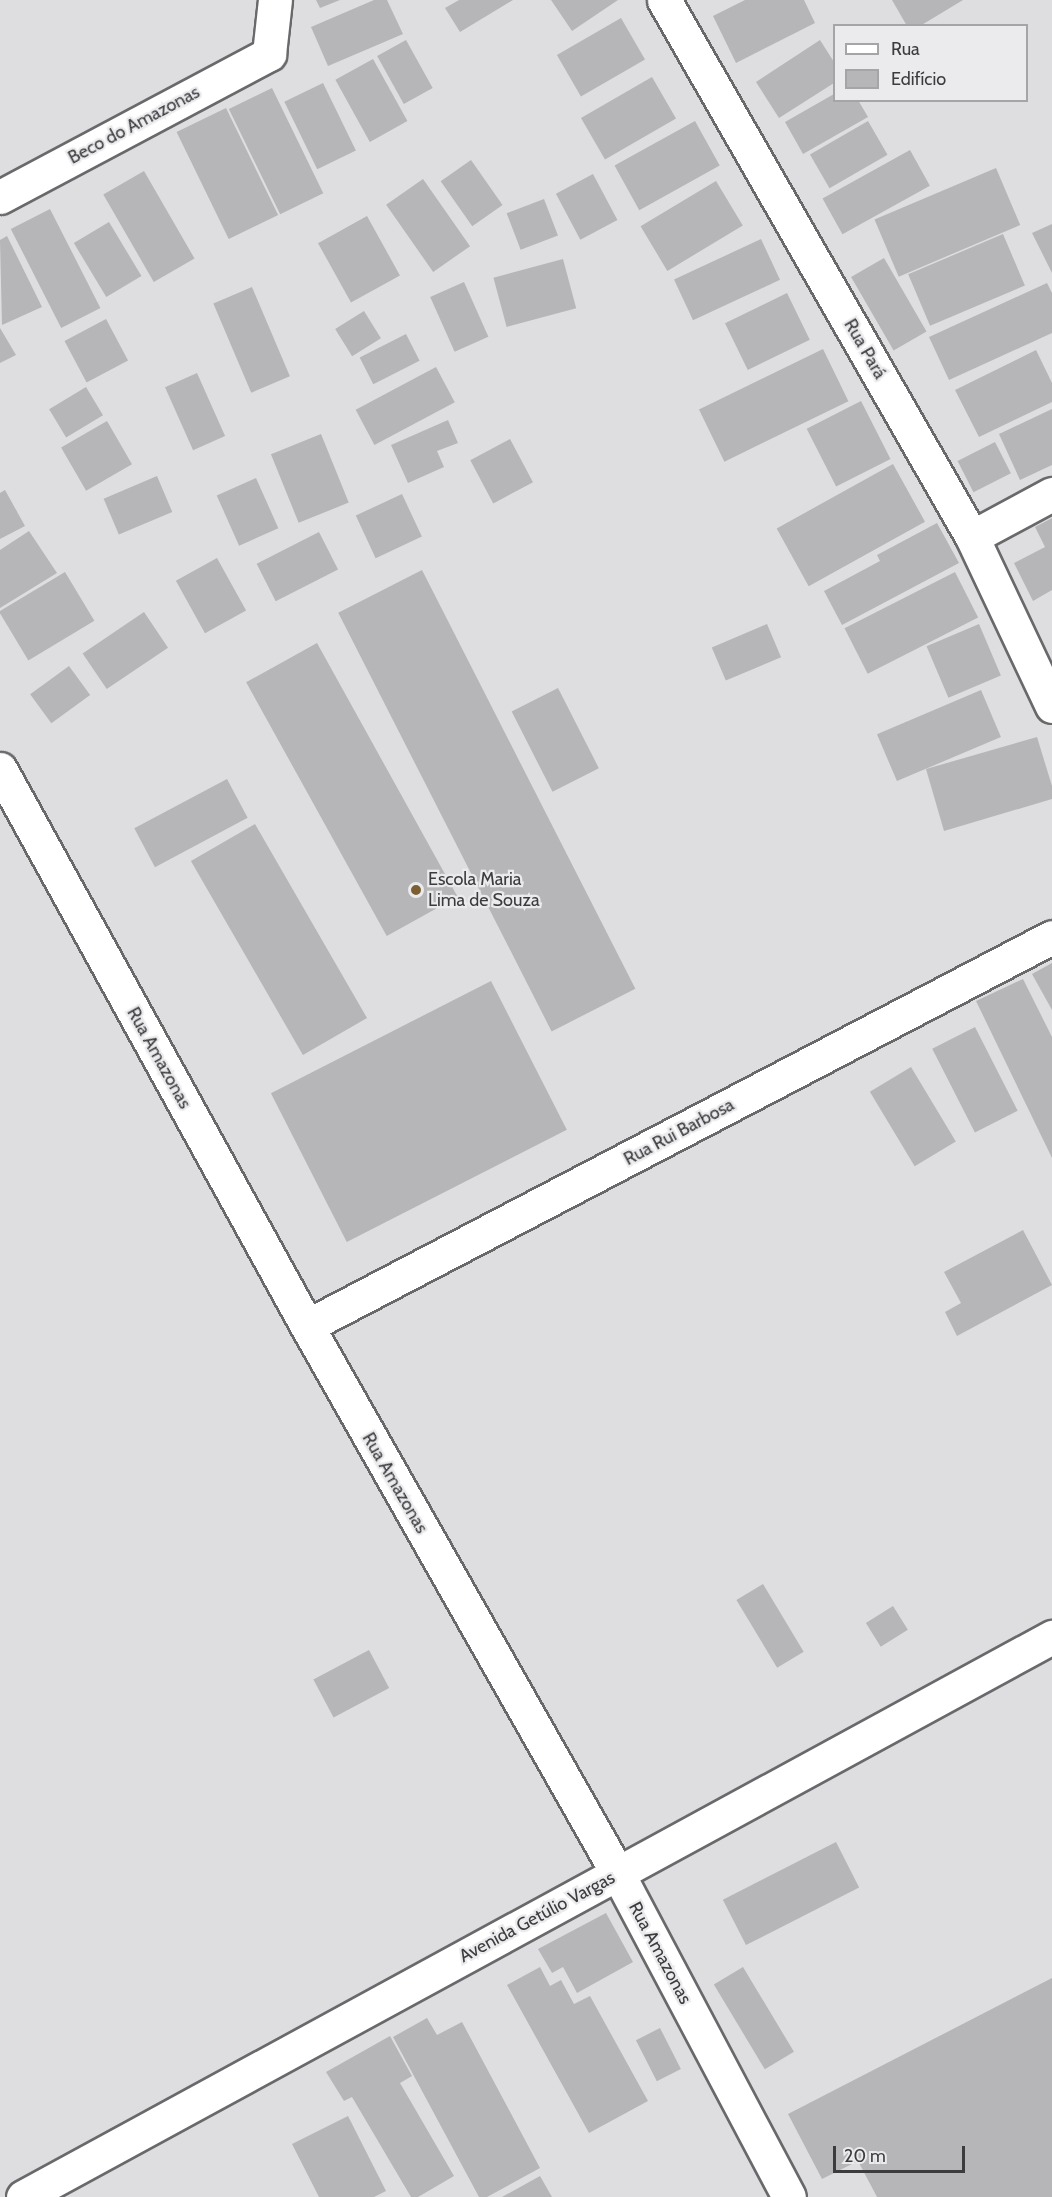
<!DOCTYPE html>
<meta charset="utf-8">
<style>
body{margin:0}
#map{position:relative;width:1052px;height:2197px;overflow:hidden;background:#dedee1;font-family:Cabin,sans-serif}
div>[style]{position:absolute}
.building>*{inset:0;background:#b6b6b9;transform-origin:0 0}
.roads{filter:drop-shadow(2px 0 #69696c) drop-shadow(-2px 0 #69696c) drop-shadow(0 2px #69696c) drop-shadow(0 -2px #69696c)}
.minor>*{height:33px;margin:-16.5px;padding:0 16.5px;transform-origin:16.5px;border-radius:16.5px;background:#fff}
.tertiary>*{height:33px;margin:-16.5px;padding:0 16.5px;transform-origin:16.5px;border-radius:16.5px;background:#fff}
.dots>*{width:16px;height:16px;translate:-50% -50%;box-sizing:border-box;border:3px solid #ebebee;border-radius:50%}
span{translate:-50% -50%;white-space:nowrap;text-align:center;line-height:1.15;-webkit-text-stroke:4.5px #ebebee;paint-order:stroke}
.street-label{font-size:18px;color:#3c3c3e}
.poi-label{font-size:18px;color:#3c3c3e}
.left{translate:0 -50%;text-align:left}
.legend{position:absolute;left:833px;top:24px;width:195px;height:78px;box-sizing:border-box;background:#ebebee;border:2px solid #a5a5a8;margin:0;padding:8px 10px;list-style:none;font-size:18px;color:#3c3c3e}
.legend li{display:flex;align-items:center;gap:12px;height:30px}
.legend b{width:30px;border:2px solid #a5a5a8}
.scale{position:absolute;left:833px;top:2146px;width:132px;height:27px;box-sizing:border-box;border:3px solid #3c3c3e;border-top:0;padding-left:8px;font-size:18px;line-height:21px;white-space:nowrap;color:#3c3c3e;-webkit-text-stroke:4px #ebebee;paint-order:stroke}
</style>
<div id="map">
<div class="building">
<i style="clip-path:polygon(316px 0,340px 0,320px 8px)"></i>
<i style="clip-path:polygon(374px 0,387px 0,403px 34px,328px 66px,311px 27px)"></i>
<i style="clip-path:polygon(459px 0,513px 0,460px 32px,445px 8px)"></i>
<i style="clip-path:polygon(551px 0,618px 0,572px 31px)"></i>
<i style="clip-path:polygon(745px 0,804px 0,815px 23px,736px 63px,713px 16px)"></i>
<i style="clip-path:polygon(892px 0,963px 0,920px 26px,907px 26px)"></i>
<i style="left:621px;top:18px;width:48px;height:74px;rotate:60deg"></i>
<i style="left:406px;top:40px;width:55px;height:33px;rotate:61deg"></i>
<i style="clip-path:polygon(820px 40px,834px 62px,834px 83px,779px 118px,756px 82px)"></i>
<i style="left:373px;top:59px;width:71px;height:43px;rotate:61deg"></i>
<i style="left:652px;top:77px;width:48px;height:82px;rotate:60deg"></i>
<i style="left:323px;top:83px;width:75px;height:43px;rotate:64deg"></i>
<i style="left:272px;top:88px;width:117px;height:48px;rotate:64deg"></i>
<i style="clip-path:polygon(834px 94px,834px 100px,858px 100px,868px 117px,803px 154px,785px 122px)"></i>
<i style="left:226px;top:108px;width:119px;height:55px;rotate:64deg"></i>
<i style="left:695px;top:121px;width:51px;height:92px;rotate:61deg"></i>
<i style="left:868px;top:121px;width:39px;height:67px;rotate:60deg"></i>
<i style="left:910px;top:150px;width:41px;height:100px;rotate:61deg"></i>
<i style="left:471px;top:160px;width:55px;height:37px;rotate:55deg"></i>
<i style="left:996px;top:168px;width:62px;height:132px;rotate:67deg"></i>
<i style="left:144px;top:171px;width:101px;height:47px;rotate:60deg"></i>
<i style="left:593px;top:174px;width:52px;height:42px;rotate:62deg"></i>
<i style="left:423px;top:179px;width:82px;height:45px;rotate:55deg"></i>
<i style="left:716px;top:181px;width:52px;height:88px;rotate:59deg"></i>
<i style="left:544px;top:199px;width:39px;height:40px;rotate:69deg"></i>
<i style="left:50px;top:209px;width:111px;height:44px;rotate:63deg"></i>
<i style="left:367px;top:216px;width:68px;height:56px;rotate:61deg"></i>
<i style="left:109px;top:222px;width:63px;height:41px;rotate:59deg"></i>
<i style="clip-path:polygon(1052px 224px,1052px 273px,1032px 233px)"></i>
<i style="left:1003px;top:234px;width:56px;height:103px;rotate:67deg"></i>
<i style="clip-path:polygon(7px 236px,42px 307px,2px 325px,0 240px)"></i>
<i style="left:761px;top:239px;width:45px;height:96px;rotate:65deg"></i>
<i style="left:884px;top:258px;width:85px;height:38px;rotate:60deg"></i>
<i style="left:563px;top:259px;width:51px;height:72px;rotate:75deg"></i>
<i style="left:464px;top:282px;width:60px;height:37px;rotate:66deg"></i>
<i style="clip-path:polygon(1047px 283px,1052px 293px,1052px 333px,949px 380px,929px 337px)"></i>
<i style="left:252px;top:287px;width:97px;height:42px;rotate:67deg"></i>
<i style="left:787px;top:293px;width:52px;height:69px;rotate:64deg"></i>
<i style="left:364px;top:311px;width:32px;height:34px;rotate:58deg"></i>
<i style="left:106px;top:319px;width:47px;height:47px;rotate:62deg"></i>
<i style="clip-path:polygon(0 328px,16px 355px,0 363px)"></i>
<i style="left:406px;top:334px;width:30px;height:52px;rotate:63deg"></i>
<i style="left:823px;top:349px;width:58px;height:138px;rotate:64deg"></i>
<i style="clip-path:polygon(1036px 350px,1052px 383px,1052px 402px,979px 437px,955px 390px)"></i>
<i style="left:436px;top:367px;width:40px;height:91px;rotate:62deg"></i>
<i style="left:197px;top:373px;width:69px;height:35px;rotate:66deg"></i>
<i style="left:86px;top:387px;width:33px;height:43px;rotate:59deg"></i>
<i style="left:861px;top:401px;width:65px;height:61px;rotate:63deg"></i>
<i style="clip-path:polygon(1052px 409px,1052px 465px,1020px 480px,999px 434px)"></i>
<i style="clip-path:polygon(448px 420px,458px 443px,437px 451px,444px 467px,408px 483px,391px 445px)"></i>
<i style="left:107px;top:421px;width:50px;height:53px;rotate:60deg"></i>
<i style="left:321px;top:434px;width:74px;height:54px;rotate:68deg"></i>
<i style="left:510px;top:439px;width:49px;height:45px;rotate:62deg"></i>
<i style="left:995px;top:442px;width:35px;height:42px;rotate:63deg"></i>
<i style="left:893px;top:464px;width:66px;height:133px;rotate:61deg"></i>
<i style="left:157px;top:476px;width:39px;height:58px;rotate:67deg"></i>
<i style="left:256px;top:478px;width:55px;height:43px;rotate:66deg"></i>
<i style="clip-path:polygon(5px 490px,25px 526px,0 539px,0 493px)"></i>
<i style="left:402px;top:494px;width:47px;height:51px;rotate:65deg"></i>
<i style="clip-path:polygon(1052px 518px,1052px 590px,1033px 601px,1014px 563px,1045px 547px,1035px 527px)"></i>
<i style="clip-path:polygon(937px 523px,959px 563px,842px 625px,824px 591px,880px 561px,877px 555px)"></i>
<i style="clip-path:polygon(29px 531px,57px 573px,0 608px,0 550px)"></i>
<i style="left:319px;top:532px;width:42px;height:70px;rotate:63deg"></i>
<i style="left:217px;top:558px;width:60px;height:47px;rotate:61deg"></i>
<i style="left:422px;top:570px;width:470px;height:94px;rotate:63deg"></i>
<i style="left:65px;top:572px;width:57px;height:77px;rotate:59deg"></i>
<i style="left:955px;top:572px;width:51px;height:124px;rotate:63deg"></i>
<i style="left:144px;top:612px;width:43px;height:74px;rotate:56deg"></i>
<i style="left:767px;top:624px;width:36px;height:60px;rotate:67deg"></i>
<i style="left:979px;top:624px;width:56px;height:57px;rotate:67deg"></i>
<i style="left:317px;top:643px;width:290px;height:81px;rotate:61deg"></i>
<i style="left:69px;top:666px;width:36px;height:48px;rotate:54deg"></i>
<i style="left:558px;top:688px;width:90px;height:52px;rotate:63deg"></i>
<i style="left:981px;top:690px;width:51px;height:113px;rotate:67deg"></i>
<i style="clip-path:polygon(1037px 737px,1052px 786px,1052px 799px,944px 831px,926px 769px)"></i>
<i style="left:227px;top:779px;width:44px;height:105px;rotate:62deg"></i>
<i style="left:255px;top:824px;width:224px;height:74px;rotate:60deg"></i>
<i style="clip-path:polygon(1052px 963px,1052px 1010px,1032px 974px)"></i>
<i style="clip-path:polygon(1023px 979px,1052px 1037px,1052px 1158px,976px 1001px)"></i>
<i style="left:491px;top:981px;width:167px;height:247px;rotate:63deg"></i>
<i style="left:975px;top:1027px;width:94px;height:48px;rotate:63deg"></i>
<i style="left:911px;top:1067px;width:87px;height:48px;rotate:59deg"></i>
<i style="clip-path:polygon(1023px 1230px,1052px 1285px,957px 1336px,945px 1312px,961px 1303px,944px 1272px)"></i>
<i style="left:763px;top:1584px;width:79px;height:31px;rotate:59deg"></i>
<i style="left:893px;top:1606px;width:28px;height:32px;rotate:58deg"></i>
<i style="left:369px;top:1650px;width:43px;height:63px;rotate:62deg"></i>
<i style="left:836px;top:1842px;width:51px;height:127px;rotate:63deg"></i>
<i style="clip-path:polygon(606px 1913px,633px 1962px,577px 1993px,563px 1967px,552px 1973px,538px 1949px)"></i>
<i style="clip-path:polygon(540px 1967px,550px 1986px,561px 1980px,574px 2004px,590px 1996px,648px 2101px,589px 2133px,507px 1985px)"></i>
<i style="left:743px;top:1967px;width:99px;height:34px;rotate:59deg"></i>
<i style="clip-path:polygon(1052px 1978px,1052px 2197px,877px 2197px,858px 2161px,822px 2179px,788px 2114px)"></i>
<i style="clip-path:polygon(427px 2018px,437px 2035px,462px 2022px,540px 2168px,487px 2197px,479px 2197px,393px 2037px)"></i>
<i style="left:660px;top:2028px;width:46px;height:27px;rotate:63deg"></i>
<i style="clip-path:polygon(390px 2036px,412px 2076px,400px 2083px,454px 2176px,418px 2197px,411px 2197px,352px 2097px,344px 2101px,326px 2072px)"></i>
<i style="clip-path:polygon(348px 2116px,386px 2191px,374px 2197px,319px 2197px,292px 2144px)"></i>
<i style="clip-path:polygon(540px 2176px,552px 2197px,502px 2197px)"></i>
</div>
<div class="roads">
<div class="minor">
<i style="left:664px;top:0;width:619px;rotate:60.16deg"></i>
<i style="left:972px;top:537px;width:187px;rotate:64.7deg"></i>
<i style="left:0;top:197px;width:305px;rotate:-28deg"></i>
<i style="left:269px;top:54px;width:54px;rotate:-83.7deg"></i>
<i style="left:972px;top:537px;width:91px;rotate:-28.3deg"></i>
<i style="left:0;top:769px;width:636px;rotate:61.14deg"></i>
<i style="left:307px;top:1326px;width:630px;rotate:60.42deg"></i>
<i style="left:618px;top:1874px;width:365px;rotate:62.1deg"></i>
<i style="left:307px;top:1326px;width:840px;rotate:-27.57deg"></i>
</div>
<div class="tertiary">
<i style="left:23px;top:2197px;width:1172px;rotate:-28.56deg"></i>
</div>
</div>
<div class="dots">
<i style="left:416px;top:890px;background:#7b5f32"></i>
</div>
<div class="street-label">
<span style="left:134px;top:125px;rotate:-28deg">Beco do Amazonas</span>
<span style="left:865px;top:349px;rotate:60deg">Rua Pará</span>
<span style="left:159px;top:1058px;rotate:61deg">Rua Amazonas</span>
<span style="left:679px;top:1132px;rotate:-28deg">Rua Rui Barbosa</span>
<span style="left:395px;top:1483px;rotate:60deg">Rua Amazonas</span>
<span style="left:537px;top:1917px;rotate:-28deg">Avenida Getúlio Vargas</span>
<span style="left:660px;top:1953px;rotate:62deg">Rua Amazonas</span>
</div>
<div class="poi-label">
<span class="left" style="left:428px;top:890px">Escola Maria<br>Lima de Souza</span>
</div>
<ul class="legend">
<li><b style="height:8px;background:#fff"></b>Rua</li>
<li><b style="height:16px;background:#b6b6b9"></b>Edifício</li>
</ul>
<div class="scale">20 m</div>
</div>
